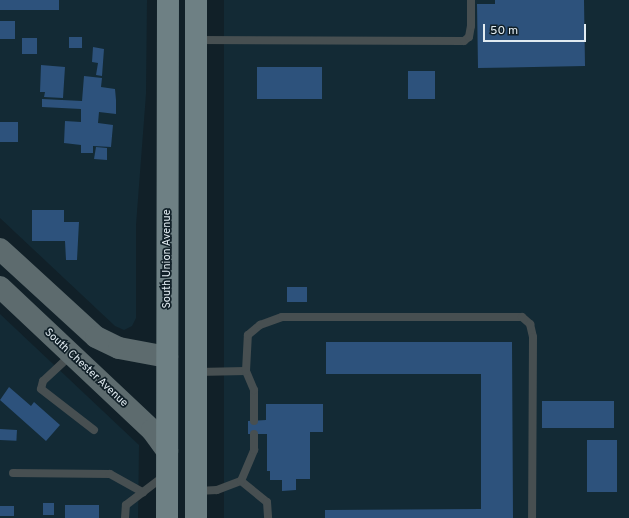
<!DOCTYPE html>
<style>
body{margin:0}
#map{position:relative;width:629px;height:518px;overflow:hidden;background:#112028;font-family:Overpass,sans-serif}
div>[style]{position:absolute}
.built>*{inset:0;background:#132a35;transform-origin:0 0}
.building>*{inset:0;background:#2d527c;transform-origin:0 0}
.lane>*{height:8px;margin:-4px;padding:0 4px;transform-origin:4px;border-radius:4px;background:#474f51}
.secondary>*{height:22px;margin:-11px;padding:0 11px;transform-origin:11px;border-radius:11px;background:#5d6b6e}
.primary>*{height:22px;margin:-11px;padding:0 11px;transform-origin:11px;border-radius:11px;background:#6e8084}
span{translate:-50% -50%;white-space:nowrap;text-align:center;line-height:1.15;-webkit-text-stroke:3.5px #112028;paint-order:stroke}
.street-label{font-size:11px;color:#e1ebf1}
.scale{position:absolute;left:483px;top:24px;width:103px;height:18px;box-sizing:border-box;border:2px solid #e1ebf1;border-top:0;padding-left:5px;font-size:12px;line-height:14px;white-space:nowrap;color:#e1ebf1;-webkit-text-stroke:3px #112028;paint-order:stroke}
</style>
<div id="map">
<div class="built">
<i style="clip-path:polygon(0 0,147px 0,146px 94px,136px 225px,136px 318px,132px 326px,124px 330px,115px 326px,0 218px)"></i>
<i style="left:224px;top:0;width:405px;height:518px"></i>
<i style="clip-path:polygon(0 314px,139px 445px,138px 518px,0 518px)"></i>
</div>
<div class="building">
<i style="left:0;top:0;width:59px;height:10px"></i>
<i style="clip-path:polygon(495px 0,584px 0,585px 66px,478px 68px,477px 4px,495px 4px)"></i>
<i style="left:0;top:21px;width:15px;height:18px"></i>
<i style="left:69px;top:37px;width:13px;height:11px"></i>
<i style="left:22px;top:38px;width:15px;height:16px"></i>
<i style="clip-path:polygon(93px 47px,104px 49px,102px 76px,96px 75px,98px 63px,92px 62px)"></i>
<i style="clip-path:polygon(41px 65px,65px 67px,63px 98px,44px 97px,45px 92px,40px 92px)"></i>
<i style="left:257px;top:67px;width:65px;height:32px"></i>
<i style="left:408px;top:71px;width:27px;height:28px"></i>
<i style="clip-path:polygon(84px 76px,102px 78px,101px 87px,115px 89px,116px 100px,116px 114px,99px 112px,98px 123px,113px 125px,111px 147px,93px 146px,93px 153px,81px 153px,81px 145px,64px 143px,65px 121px,81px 122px,81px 109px,42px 107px,42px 99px,82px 101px)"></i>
<i style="left:0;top:122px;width:18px;height:20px"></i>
<i style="clip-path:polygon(96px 147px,107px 148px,107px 160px,94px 159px)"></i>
<i style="clip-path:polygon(32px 210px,64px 210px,64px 222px,79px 222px,77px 260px,66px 260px,65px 241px,32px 241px)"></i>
<i style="left:287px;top:287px;width:20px;height:15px"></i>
<i style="clip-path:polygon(326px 342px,512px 342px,513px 518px,325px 518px,325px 510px,481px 509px,481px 374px,326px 374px)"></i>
<i style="clip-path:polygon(9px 387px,31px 406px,34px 402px,60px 425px,46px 441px,0 400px)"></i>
<i style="left:542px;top:401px;width:72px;height:27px"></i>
<i style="clip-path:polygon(266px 404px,323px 404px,323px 432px,310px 432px,310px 479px,296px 479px,296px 490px,282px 491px,282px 480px,270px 480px,270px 471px,267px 471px,267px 434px,248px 434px,248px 421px,266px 420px)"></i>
<i style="left:0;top:429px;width:17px;height:11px;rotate:3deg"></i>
<i style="left:587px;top:440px;width:30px;height:52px"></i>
<i style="left:43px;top:503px;width:11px;height:12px"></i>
<i style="left:99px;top:505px;width:13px;height:34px;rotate:90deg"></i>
<i style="left:0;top:506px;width:14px;height:10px"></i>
</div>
<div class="lane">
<i style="left:197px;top:40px;width:267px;rotate:0.2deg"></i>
<i style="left:464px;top:41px;width:6px;rotate:-39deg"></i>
<i style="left:469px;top:37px;width:11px;rotate:-80deg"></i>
<i style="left:471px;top:26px;width:26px;rotate:-90deg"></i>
<i style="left:71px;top:355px;width:38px;rotate:137deg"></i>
<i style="left:43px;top:381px;width:8px;rotate:104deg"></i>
<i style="left:41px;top:389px;width:67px;rotate:37.7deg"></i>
<i style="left:197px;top:372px;width:49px;rotate:-1.2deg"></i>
<i style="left:254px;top:421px;width:31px;rotate:-90deg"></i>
<i style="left:254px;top:390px;width:21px;rotate:-113deg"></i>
<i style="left:246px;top:371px;width:36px;rotate:-87deg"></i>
<i style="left:248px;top:335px;width:16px;rotate:-40deg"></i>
<i style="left:260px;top:325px;width:23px;rotate:-20deg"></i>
<i style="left:282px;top:317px;width:240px"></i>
<i style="left:522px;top:317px;width:11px;rotate:41deg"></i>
<i style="left:530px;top:324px;width:13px;rotate:77deg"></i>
<i style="left:533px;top:337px;width:181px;rotate:90.3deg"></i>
<i style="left:13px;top:473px;width:97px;rotate:0.6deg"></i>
<i style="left:110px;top:474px;width:38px;rotate:29deg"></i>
<i style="left:241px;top:481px;width:33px;rotate:39deg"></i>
<i style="left:267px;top:502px;width:16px;rotate:86deg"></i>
<i style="left:197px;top:491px;width:20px;rotate:-3deg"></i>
<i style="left:217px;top:490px;width:26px;rotate:-21deg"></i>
<i style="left:241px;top:481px;width:34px;rotate:-67deg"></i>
<i style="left:254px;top:450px;width:16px;rotate:-90deg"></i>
<i style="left:125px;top:518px;width:13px;rotate:-86deg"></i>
<i style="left:126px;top:505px;width:48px;rotate:-37.3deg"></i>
</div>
<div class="secondary">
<i style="left:0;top:249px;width:130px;rotate:42.5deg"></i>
<i style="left:96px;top:337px;width:25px;rotate:26deg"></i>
<i style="left:119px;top:348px;width:49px;rotate:10.6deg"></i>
<i style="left:0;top:287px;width:209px;rotate:43.3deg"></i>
<i style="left:152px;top:430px;width:26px;rotate:54deg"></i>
</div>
<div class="primary">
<i style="left:167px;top:518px;width:518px;rotate:-89.89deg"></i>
<i style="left:196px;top:518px;width:518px;rotate:-90deg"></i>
</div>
<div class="street-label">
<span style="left:167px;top:259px;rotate:-90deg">South Union Avenue</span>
<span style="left:86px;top:368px;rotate:43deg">South Chester Avenue</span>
</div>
<div class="scale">50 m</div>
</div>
